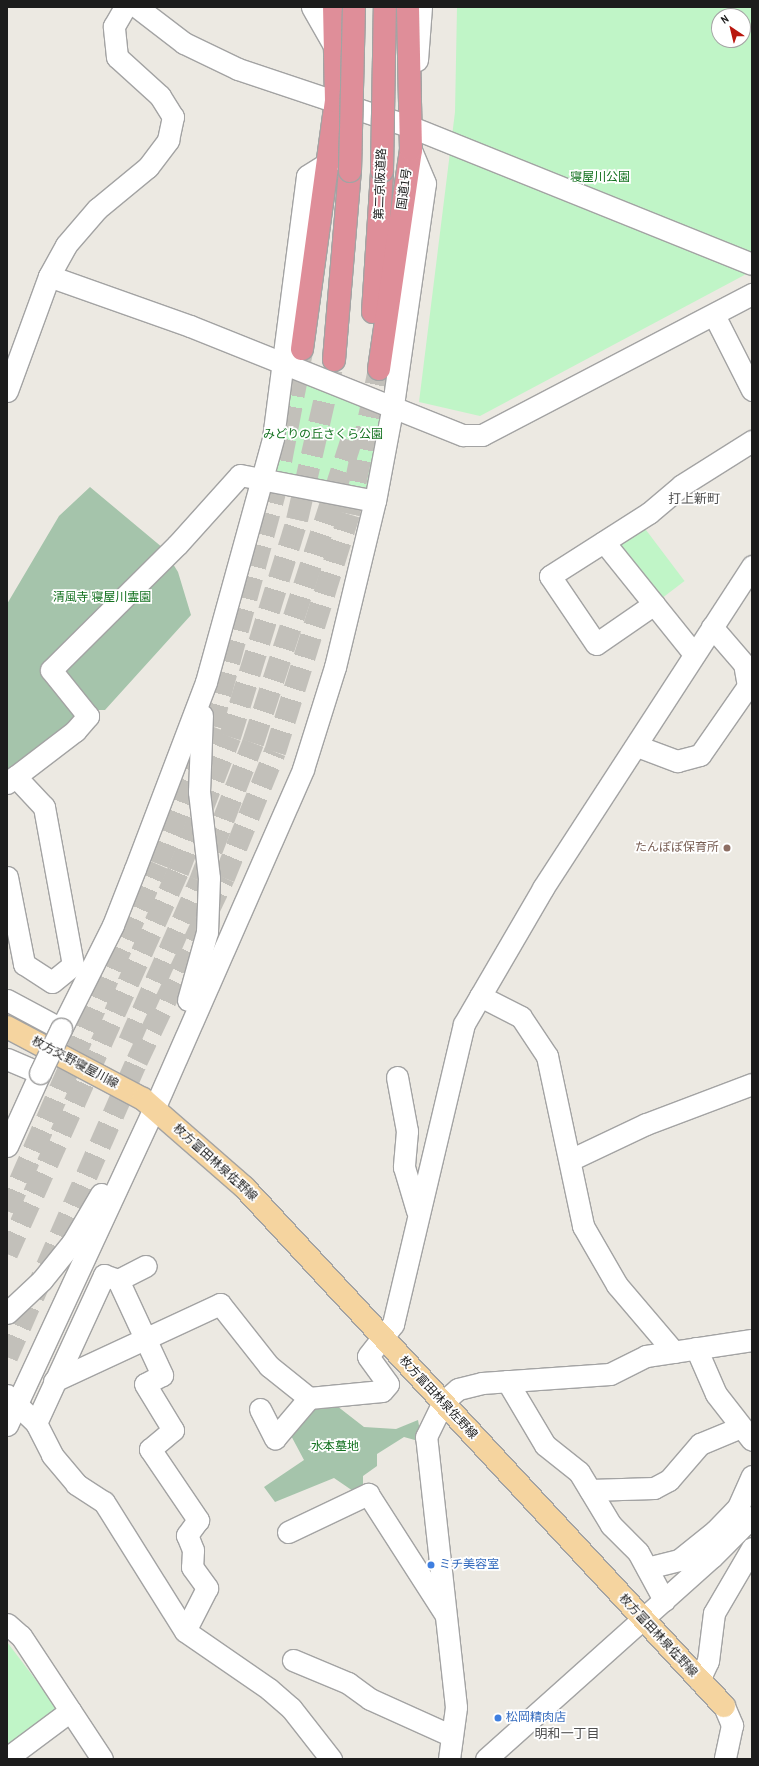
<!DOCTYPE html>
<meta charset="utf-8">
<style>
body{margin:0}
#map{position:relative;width:759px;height:1766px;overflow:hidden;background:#ece9e2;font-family:"Archivo Narrow","Noto Sans JP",sans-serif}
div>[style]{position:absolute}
.cemetery>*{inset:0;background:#a5c4ab}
.park>*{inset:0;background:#c0f5c7;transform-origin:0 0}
.highway-tunnel>*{height:22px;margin-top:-11px;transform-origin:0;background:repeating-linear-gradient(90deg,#c2c0ba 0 22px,transparent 0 33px)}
.roads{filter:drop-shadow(1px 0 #a3a3a3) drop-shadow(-1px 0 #a3a3a3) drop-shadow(0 1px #a3a3a3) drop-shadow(0 -1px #a3a3a3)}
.minor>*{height:21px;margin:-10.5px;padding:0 10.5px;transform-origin:10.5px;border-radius:10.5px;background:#fff}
.major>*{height:22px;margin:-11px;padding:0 11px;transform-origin:11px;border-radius:11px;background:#f5d49f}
.highway>*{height:22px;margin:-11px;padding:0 11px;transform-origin:11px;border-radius:11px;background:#df8e99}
.bridges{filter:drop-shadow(1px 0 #a3a3a3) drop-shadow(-1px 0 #a3a3a3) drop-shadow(0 1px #a3a3a3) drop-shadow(0 -1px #a3a3a3)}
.minor-bridge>*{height:21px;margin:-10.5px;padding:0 10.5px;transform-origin:10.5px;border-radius:10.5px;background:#fff}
.highway-bridge>*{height:22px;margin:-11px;padding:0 11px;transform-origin:11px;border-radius:11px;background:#df8e99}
.dots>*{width:11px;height:11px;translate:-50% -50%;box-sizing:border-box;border:2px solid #fff;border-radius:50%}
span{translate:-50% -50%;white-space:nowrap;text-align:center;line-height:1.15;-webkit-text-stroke:3.5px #fff;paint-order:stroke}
.park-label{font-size:12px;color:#13711f}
.street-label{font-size:12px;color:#1c1c1c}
.education-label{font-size:12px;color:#785e54}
.right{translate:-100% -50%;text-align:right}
.shop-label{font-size:12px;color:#366cbe}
.left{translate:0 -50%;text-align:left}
.neighbourhood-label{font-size:13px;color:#4f4f4f}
.frame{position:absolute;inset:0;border:8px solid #1c1c1c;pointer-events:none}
.north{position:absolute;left:711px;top:8px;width:40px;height:40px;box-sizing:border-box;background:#fff;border:1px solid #a4a4a4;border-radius:50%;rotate:325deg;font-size:11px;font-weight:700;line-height:16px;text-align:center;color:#1c1c1c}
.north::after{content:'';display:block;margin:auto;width:14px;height:18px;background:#b9170e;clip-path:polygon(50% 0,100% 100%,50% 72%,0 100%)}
</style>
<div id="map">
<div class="cemetery">
<i style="clip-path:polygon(90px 487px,163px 548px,178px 572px,191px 615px,105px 710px,92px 710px,7px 778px,7px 604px,59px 516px)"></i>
<i style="clip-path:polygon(314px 1405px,337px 1406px,364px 1427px,396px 1429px,418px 1420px,422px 1442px,404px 1437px,377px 1454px,377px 1466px,363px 1476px,363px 1486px,353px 1491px,334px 1478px,275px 1502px,264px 1487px,304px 1460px,288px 1430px)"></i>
</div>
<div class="park">
<i style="clip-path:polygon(evenodd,457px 7px,752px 7px,752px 271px,480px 416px,419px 402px,455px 112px,457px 7px,719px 16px,743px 16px,743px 40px,719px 40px,719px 16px)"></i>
<i style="clip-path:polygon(288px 377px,396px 409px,374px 489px,270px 472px)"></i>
<i style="left:643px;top:526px;width:69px;height:35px;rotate:53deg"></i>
<i style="clip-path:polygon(7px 1642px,58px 1709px,7px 1750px)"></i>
</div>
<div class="highway-tunnel">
<i style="left:129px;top:1042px;width:176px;rotate:-66.2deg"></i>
<i style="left:200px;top:881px;width:148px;rotate:-69deg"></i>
<i style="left:253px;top:743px;width:318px;rotate:-72deg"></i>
<i style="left:7px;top:1211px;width:378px;rotate:-66.5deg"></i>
<i style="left:158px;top:864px;width:148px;rotate:-68.6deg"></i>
<i style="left:212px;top:726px;width:241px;rotate:-74.9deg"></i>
<i style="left:275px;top:493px;width:145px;rotate:-79.2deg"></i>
<i style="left:7px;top:1254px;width:419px;rotate:-65.9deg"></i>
<i style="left:178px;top:872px;width:145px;rotate:-68.9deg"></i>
<i style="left:230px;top:737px;width:227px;rotate:-72.8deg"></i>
<i style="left:297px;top:520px;width:161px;rotate:-77.1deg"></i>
<i style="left:7px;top:1357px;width:323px;rotate:-66.3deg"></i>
<i style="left:137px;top:1061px;width:203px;rotate:-64.6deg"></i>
<i style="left:224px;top:878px;width:136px;rotate:-68deg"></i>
<i style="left:275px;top:752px;width:249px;rotate:-72.7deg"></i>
<i style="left:349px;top:514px;width:148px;rotate:-78.3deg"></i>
</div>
<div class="roads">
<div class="minor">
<i style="left:137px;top:7px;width:59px;rotate:37.5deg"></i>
<i style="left:184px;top:43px;width:60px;rotate:25.7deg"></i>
<i style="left:238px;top:69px;width:182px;rotate:18.5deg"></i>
<i style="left:411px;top:127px;width:367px;rotate:21.9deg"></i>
<i style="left:312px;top:7px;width:48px;rotate:60.3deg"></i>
<i style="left:417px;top:60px;width:53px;rotate:-85.7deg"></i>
<i style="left:49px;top:276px;width:150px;rotate:19.5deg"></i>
<i style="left:190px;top:326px;width:294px;rotate:21.8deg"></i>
<i style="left:463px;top:435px;width:19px"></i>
<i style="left:482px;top:435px;width:305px;rotate:-27.6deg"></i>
<i style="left:714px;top:315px;width:84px;rotate:63.1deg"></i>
<i style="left:7px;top:391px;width:122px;rotate:-69.9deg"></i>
<i style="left:49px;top:276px;width:35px;rotate:-61deg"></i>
<i style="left:66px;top:245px;width:48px;rotate:-49.3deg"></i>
<i style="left:97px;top:209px;width:66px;rotate:-39.5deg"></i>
<i style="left:148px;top:167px;width:34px;rotate:-53deg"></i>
<i style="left:168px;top:140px;width:24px;rotate:-78deg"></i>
<i style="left:173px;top:117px;width:25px;rotate:-122deg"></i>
<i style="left:160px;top:96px;width:58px;rotate:-137.8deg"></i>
<i style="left:117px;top:57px;width:31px;rotate:-96deg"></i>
<i style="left:114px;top:26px;width:22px;rotate:-60deg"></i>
<i style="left:604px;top:542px;width:144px;rotate:51.2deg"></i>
<i style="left:654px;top:604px;width:70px;rotate:145.4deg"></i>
<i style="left:596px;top:644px;width:82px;rotate:-124.1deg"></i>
<i style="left:550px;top:576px;width:117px;rotate:-32.5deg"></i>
<i style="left:649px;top:513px;width:43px;rotate:-40.3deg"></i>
<i style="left:682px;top:485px;width:83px;rotate:-32.2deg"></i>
<i style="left:637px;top:746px;width:43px;rotate:20.6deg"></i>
<i style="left:677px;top:761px;width:24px;rotate:-15deg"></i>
<i style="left:700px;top:755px;width:84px;rotate:-55.2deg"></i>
<i style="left:748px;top:686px;width:22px;rotate:-100deg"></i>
<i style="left:744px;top:664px;width:49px;rotate:-130.9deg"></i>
<i style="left:7px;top:783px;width:86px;rotate:-37.4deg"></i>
<i style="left:75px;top:731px;width:20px;rotate:-49deg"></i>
<i style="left:88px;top:716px;width:59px;rotate:-128.8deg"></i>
<i style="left:51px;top:670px;width:177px;rotate:-44.8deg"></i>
<i style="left:177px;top:545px;width:94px;rotate:-48deg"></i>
<i style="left:240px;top:475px;width:137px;rotate:10.9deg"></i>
<i style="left:7px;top:877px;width:89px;rotate:78.9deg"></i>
<i style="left:24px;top:964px;width:33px;rotate:33deg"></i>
<i style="left:52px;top:982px;width:27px;rotate:-39deg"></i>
<i style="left:73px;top:965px;width:161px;rotate:-100.4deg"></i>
<i style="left:44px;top:807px;width:42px;rotate:-133.1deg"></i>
<i style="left:480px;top:996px;width:46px;rotate:27.1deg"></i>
<i style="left:521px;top:1017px;width:47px;rotate:56.3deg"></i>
<i style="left:547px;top:1056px;width:174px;rotate:78deg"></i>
<i style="left:583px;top:1226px;width:68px;rotate:60deg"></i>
<i style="left:617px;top:1285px;width:88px;rotate:49.6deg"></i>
<i style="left:7px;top:1000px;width:61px;rotate:28.2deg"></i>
<i style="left:61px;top:1029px;width:116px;rotate:-63.4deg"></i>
<i style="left:113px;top:925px;width:60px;rotate:-68.6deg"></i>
<i style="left:135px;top:869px;width:200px;rotate:-69.2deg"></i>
<i style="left:206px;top:682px;width:253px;rotate:-74.6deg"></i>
<i style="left:273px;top:438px;width:264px;rotate:-82.6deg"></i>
<i style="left:307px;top:176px;width:26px;rotate:-32deg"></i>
<i style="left:188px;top:1000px;width:71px;rotate:-74.4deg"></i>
<i style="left:207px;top:932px;width:54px;rotate:-87.9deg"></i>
<i style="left:209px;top:878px;width:87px;rotate:-96.6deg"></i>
<i style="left:199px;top:792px;width:77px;rotate:-87.8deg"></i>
<i style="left:7px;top:1059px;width:36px;rotate:23deg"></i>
<i style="left:40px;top:1073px;width:80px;rotate:114.3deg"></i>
<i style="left:397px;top:1077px;width:55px;rotate:79.5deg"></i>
<i style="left:407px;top:1131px;width:36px;rotate:95deg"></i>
<i style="left:404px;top:1167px;width:46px;rotate:73.5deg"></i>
<i style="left:570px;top:1160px;width:84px;rotate:-25.3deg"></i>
<i style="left:646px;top:1124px;width:113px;rotate:-20.7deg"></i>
<i style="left:118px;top:1280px;width:105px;rotate:65.1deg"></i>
<i style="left:162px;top:1375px;width:19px;rotate:152deg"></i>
<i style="left:145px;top:1384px;width:54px;rotate:58.7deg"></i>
<i style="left:173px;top:1430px;width:30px;rotate:140deg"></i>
<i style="left:150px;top:1449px;width:86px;rotate:55.9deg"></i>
<i style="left:198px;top:1520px;width:19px;rotate:126deg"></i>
<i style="left:187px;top:1535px;width:16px;rotate:68deg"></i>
<i style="left:193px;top:1550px;width:17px;rotate:93deg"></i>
<i style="left:192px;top:1567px;width:26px;rotate:54deg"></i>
<i style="left:207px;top:1588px;width:48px;rotate:117.1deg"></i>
<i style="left:7px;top:1313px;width:48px;rotate:-43.3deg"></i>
<i style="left:42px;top:1280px;width:48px;rotate:-51deg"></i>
<i style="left:72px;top:1243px;width:57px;rotate:-59.4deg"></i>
<i style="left:696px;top:1348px;width:50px;rotate:66.5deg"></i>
<i style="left:716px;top:1394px;width:58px;rotate:52deg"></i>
<i style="left:54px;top:1381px;width:183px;rotate:-24.9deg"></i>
<i style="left:220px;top:1304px;width:79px;rotate:51.7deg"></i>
<i style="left:269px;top:1366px;width:51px;rotate:38.7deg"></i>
<i style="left:309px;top:1398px;width:73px;rotate:-5.5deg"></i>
<i style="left:382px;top:1391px;width:9px;rotate:-49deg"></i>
<i style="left:388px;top:1384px;width:34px;rotate:-126deg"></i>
<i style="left:368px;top:1356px;width:41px;rotate:-52deg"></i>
<i style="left:393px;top:1324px;width:308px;rotate:-76.7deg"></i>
<i style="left:464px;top:1024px;width:157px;rotate:-59.8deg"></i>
<i style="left:543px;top:888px;width:384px;rotate:-57deg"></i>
<i style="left:507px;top:1381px;width:74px;rotate:59.3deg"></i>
<i style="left:545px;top:1445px;width:43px;rotate:38.5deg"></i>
<i style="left:579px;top:1472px;width:62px;rotate:58.9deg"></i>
<i style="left:611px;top:1525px;width:38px;rotate:45deg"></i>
<i style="left:638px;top:1552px;width:55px;rotate:61.6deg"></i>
<i style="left:7px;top:1395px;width:40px;rotate:44deg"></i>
<i style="left:36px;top:1423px;width:36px;rotate:63deg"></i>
<i style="left:52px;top:1455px;width:38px;rotate:50deg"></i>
<i style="left:76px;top:1484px;width:33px;rotate:33deg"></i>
<i style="left:104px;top:1502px;width:152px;rotate:57.9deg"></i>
<i style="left:185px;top:1631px;width:102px;rotate:34.6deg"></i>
<i style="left:269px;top:1689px;width:29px;rotate:41deg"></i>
<i style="left:291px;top:1708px;width:65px;rotate:51.9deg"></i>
<i style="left:260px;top:1409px;width:33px;rotate:63deg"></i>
<i style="left:275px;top:1438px;width:52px;rotate:-49.6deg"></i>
<i style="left:36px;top:1423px;width:163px;rotate:-65.3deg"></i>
<i style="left:104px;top:1275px;width:15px;rotate:20deg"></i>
<i style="left:118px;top:1280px;width:31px;rotate:-27deg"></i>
<i style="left:7px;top:1425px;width:349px;rotate:-65.1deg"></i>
<i style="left:154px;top:1109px;width:371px;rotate:-66.3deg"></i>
<i style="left:303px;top:769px;width:107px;rotate:-72.6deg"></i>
<i style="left:335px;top:667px;width:171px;rotate:-76.5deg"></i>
<i style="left:375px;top:501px;width:98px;rotate:-79.4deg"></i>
<i style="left:393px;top:405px;width:224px;rotate:-81.8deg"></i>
<i style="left:425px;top:183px;width:36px;rotate:-113deg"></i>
<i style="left:590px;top:1490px;width:64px;rotate:-1.8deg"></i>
<i style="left:654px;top:1488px;width:17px;rotate:-28deg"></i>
<i style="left:669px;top:1480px;width:48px;rotate:-49.3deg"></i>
<i style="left:700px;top:1444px;width:44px;rotate:-22.5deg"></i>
<i style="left:288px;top:1532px;width:89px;rotate:-25.4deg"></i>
<i style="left:368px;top:1494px;width:143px;rotate:57.3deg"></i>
<i style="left:647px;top:1568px;width:33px;rotate:-14deg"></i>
<i style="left:679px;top:1560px;width:46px;rotate:-38.9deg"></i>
<i style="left:715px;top:1531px;width:33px;rotate:-46deg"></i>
<i style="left:738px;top:1507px;width:34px;rotate:-66deg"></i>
<i style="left:7px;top:1624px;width:18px;rotate:41deg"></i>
<i style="left:21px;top:1636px;width:147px;rotate:56.6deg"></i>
<i style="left:293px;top:1660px;width:60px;rotate:22.7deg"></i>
<i style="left:348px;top:1683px;width:27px;rotate:36deg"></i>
<i style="left:370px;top:1699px;width:90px;rotate:24.3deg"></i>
<i style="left:699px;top:1680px;width:21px;rotate:-65deg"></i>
<i style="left:708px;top:1661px;width:48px;rotate:-82.9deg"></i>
<i style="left:714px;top:1613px;width:75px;rotate:-59.7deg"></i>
<i style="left:724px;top:1706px;width:21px;rotate:67deg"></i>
<i style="left:732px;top:1725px;width:35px;rotate:102deg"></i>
<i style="left:7px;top:1758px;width:79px;rotate:-36.7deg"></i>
<i style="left:449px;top:1759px;width:52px;rotate:-82.3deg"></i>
<i style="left:456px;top:1707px;width:272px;rotate:-96.3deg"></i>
<i style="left:426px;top:1437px;width:39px;rotate:-64deg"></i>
<i style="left:443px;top:1402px;width:20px;rotate:-41deg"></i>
<i style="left:458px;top:1389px;width:25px;rotate:-14deg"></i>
<i style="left:482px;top:1383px;width:128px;rotate:-4deg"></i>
<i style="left:610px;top:1374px;width:40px;rotate:-26.6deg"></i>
<i style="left:646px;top:1356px;width:107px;rotate:-8.6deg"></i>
<i style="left:486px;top:1759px;width:303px;rotate:-41.8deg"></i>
<i style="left:712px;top:1557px;width:57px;rotate:-45deg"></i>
</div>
<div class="major">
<i style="left:7px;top:1027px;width:154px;rotate:27.9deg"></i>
<i style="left:143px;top:1099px;width:134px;rotate:41.1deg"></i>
<i style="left:244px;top:1187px;width:707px;rotate:47.24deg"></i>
</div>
<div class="highway">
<i style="left:373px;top:312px;width:141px;rotate:-86.3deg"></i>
<i style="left:302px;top:349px;width:250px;rotate:-82.2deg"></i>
<i style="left:336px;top:101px;width:94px;rotate:-91.2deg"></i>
<i style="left:334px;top:360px;width:190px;rotate:-85.2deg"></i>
<i style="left:379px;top:369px;width:221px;rotate:-81.7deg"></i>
<i style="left:411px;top:150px;width:143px;rotate:-91.2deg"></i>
</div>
</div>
<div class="bridges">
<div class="minor-bridge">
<i style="left:40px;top:1073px;width:49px;rotate:-64.5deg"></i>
</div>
<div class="highway-bridge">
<i style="left:350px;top:171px;width:164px;rotate:-88.6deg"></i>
<i style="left:382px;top:171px;width:164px;rotate:-89deg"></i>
</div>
</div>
<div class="dots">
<i style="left:727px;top:848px;background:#8d6e63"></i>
<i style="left:431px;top:1565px;background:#3f7fe0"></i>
<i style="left:498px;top:1718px;background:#3f7fe0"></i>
</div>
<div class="park-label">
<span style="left:600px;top:178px">寝屋川公園</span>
<span style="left:323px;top:435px">みどりの丘さくら公園</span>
<span style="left:102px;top:598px">清風寺 寝屋川霊園</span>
<span style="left:335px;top:1447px">水本墓地</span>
</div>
<div class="street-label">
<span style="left:381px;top:184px;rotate:-88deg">第二京阪道路</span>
<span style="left:405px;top:189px;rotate:-82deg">国道1号</span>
<span style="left:75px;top:1063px;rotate:28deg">枚方交野寝屋川線</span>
<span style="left:215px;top:1163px;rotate:42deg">枚方富田林泉佐野線</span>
<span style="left:438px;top:1398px;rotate:47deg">枚方富田林泉佐野線</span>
<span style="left:658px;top:1636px;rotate:47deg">枚方富田林泉佐野線</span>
</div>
<div class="education-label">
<span class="right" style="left:719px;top:848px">たんぽぽ保育所</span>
</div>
<div class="shop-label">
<span class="left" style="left:439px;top:1565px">ミチ美容室</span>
<span class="left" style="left:506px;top:1718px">松岡精肉店</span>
</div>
<div class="neighbourhood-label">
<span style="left:694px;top:499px">打上新町</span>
<span style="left:567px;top:1734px">明和一丁目</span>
</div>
<div class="frame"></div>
<div class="north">N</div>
</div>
